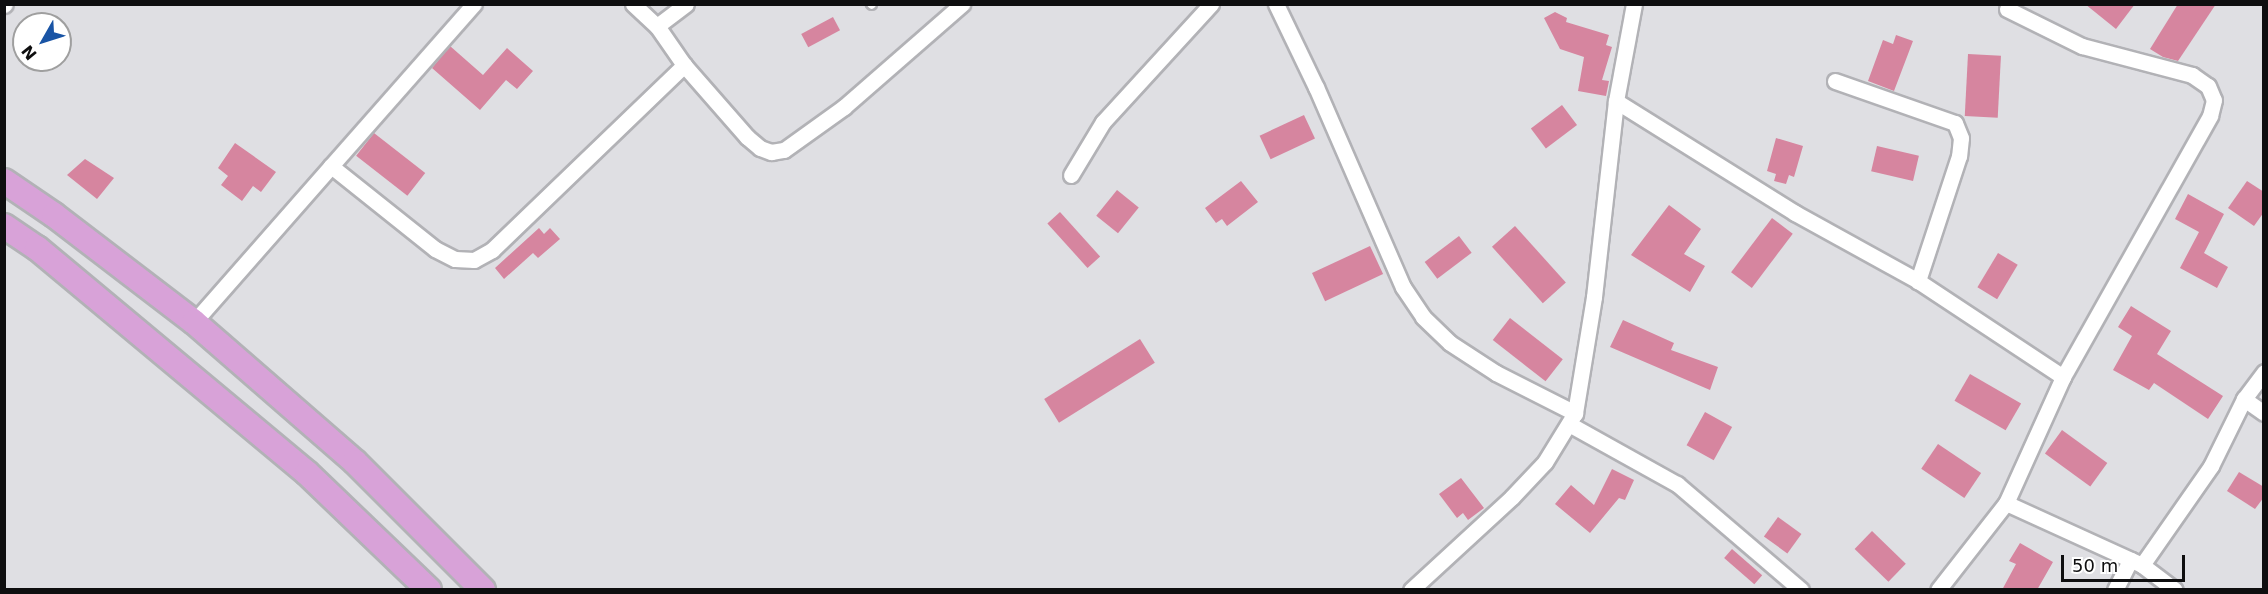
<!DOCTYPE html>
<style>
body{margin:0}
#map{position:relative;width:2268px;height:594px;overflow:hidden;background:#dfdfe3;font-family:"DejaVu Sans",sans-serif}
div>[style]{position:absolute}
.building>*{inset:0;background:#d6859f;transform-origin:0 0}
.roads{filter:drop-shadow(2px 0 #b2b2b6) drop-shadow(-2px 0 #b2b2b6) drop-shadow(0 2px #b2b2b6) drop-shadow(0 -2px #b2b2b6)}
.service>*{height:8px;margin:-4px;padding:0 4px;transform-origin:4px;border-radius:4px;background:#fff}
.minor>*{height:15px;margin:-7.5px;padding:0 7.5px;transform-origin:7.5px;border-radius:7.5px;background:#fff}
.trunk>*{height:24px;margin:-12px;padding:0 12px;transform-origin:12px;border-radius:12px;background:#d8a2d8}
span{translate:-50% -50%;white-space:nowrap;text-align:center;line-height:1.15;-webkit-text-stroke:6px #fff;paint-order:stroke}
.frame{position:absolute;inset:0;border:6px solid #0e0e0f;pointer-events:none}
.north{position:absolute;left:12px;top:12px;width:60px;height:60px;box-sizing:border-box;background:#fff;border:2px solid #9f9f9f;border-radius:50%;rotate:231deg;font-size:16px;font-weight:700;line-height:24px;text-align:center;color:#0e0e0f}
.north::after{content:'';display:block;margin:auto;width:21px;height:27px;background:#1954a5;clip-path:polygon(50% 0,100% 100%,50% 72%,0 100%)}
.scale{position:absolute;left:2061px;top:555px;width:124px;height:27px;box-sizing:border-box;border:3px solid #0e0e0f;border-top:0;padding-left:8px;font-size:18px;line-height:21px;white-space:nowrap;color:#0e0e0f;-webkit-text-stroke:4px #fff;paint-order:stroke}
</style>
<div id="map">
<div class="building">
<i style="clip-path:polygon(2085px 4px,2135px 4px,2116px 29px)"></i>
<i style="clip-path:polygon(2178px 4px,2216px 4px,2178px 61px,2163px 57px,2150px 49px)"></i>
<i style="clip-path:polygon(1555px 12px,1567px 18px,1566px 22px,1609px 35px,1606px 45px,1612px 47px,1602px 80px,1609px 81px,1606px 96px,1578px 91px,1584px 57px,1560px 49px,1544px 18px)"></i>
<i style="left:833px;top:17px;width:15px;height:36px;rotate:62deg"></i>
<i style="clip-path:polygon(1896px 35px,1913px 41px,1894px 91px,1868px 81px,1883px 40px,1893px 44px)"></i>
<i style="clip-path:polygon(450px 46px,483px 75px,507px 48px,533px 71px,517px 89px,506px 80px,480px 110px,432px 68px)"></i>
<i style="left:1968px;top:54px;width:33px;height:62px;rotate:3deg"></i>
<i style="left:1562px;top:105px;width:25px;height:39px;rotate:53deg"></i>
<i style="left:1304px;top:115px;width:26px;height:49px;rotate:65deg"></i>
<i style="left:374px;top:133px;width:65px;height:29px;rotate:38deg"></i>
<i style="clip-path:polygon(1776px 138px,1803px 146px,1794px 177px,1789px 175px,1786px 184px,1774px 181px,1776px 174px,1767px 171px)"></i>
<i style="clip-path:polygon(235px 143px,276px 172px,261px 192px,253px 186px,242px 201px,221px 185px,228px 176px,218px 168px)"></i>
<i style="left:1877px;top:146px;width:43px;height:26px;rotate:13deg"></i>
<i style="clip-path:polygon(85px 159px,114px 178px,97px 199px,67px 175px)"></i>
<i style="clip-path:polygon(1241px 181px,1258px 202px,1227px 226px,1222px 219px,1216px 223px,1205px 208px)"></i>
<i style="clip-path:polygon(2247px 181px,2264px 192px,2264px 212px,2254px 226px,2228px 208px)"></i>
<i style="left:1117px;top:190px;width:28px;height:33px;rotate:39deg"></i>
<i style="clip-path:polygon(2188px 194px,2224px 214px,2204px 253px,2228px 267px,2217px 288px,2180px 268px,2199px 232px,2175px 219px)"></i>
<i style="clip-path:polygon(1669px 205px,1701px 229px,1684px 254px,1705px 266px,1690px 292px,1631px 255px)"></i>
<i style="left:1060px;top:212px;width:60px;height:17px;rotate:48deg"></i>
<i style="left:1772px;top:218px;width:26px;height:68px;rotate:37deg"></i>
<i style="left:1515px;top:226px;width:76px;height:31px;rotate:48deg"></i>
<i style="clip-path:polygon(539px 228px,544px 234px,550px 228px,560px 239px,538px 258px,533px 253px,504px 279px,495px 268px)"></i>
<i style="left:1459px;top:236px;width:21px;height:43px;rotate:53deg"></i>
<i style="left:1370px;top:246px;width:31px;height:64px;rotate:65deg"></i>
<i style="left:1998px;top:253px;width:23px;height:40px;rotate:31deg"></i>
<i style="clip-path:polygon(2131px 306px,2171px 331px,2157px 354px,2223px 396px,2208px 419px,2154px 383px,2149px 390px,2113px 370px,2132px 336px,2118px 327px)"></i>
<i style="left:1510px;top:318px;width:67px;height:28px;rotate:38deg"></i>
<i style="clip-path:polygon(1623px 320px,1674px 343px,1671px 350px,1718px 367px,1710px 390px,1610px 347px)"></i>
<i style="left:1140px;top:339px;width:28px;height:113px;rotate:58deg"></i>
<i style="left:1970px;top:374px;width:59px;height:31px;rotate:30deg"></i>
<i style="left:1705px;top:412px;width:31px;height:38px;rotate:29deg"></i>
<i style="left:2062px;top:430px;width:56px;height:29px;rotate:36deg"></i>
<i style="left:1938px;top:444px;width:52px;height:30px;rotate:34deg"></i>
<i style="clip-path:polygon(1612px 469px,1634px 480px,1625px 500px,1619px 498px,1590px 533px,1555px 504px,1571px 485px,1594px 505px)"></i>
<i style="clip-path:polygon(2239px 472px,2264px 487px,2264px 497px,2255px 509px,2227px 491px)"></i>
<i style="clip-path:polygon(1461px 478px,1484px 508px,1468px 520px,1463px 513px,1457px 518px,1439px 494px)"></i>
<i style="left:1778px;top:517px;width:29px;height:24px;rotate:36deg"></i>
<i style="left:1872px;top:531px;width:47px;height:25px;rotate:44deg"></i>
<i style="clip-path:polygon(2020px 543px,2053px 562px,2037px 590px,2002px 590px,2016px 564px,2009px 561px)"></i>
<i style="left:1732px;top:549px;width:40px;height:12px;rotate:41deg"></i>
</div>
<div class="roads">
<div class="service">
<i style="left:871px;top:4px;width:1px;rotate:45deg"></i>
</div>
<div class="minor">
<i style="left:633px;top:4px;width:33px;rotate:43deg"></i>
<i style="left:657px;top:26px;width:36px;rotate:-37deg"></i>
<i style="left:1276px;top:4px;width:92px;rotate:64.3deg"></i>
<i style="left:1316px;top:87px;width:218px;rotate:66.5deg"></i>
<i style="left:1403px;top:287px;width:36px;rotate:56deg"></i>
<i style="left:1423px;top:317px;width:37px;rotate:44deg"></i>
<i style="left:1450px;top:343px;width:55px;rotate:33.1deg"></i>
<i style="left:1496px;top:373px;width:89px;rotate:26.9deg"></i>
<i style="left:4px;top:5px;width:1px;rotate:-45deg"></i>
<i style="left:2007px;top:9px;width:84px;rotate:26.3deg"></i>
<i style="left:2082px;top:46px;width:114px;rotate:14.8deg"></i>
<i style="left:2192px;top:75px;width:19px;rotate:35deg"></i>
<i style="left:2208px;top:86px;width:15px;rotate:67deg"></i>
<i style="left:2214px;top:100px;width:16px;rotate:104deg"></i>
<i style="left:2210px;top:116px;width:300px;rotate:119.4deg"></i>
<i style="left:684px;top:65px;width:96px;rotate:48.8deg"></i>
<i style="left:747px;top:137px;width:17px;rotate:40deg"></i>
<i style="left:760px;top:148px;width:12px;rotate:20deg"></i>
<i style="left:771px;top:152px;width:13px;rotate:-9deg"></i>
<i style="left:784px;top:150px;width:74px;rotate:-35.6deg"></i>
<i style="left:844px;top:107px;width:157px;rotate:-41.1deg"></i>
<i style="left:1835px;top:81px;width:127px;rotate:19.3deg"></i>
<i style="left:1955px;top:123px;width:16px;rotate:68deg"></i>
<i style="left:1961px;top:138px;width:18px;rotate:96deg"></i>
<i style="left:1959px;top:156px;width:132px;rotate:108.2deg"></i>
<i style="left:1616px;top:101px;width:99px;rotate:-79.5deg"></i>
<i style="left:331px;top:166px;width:216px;rotate:-48.6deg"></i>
<i style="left:1071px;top:175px;width:62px;rotate:-58.9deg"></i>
<i style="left:1103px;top:122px;width:160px;rotate:-47.5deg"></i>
<i style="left:194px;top:322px;width:208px;rotate:-48.7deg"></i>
<i style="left:331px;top:166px;width:133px;rotate:38.6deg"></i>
<i style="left:435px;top:249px;width:22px;rotate:27deg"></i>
<i style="left:455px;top:259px;width:19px;rotate:3deg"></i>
<i style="left:474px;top:260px;width:21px;rotate:-29deg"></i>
<i style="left:492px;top:250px;width:267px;rotate:-43.9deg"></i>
<i style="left:684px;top:65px;width:47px;rotate:-124.7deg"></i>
<i style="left:2244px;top:399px;width:24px;rotate:35deg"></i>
<i style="left:1569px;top:424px;width:124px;rotate:29.1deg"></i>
<i style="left:1677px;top:484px;width:163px;rotate:40.5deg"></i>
<i style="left:2006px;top:503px;width:149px;rotate:24.5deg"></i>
<i style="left:2142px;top:565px;width:41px;rotate:37.1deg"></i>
<i style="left:2142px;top:565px;width:121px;rotate:-55.1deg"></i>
<i style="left:2211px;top:466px;width:75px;rotate:-63.8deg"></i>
<i style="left:2244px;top:399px;width:34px;rotate:-53deg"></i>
<i style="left:1411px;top:590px;width:137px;rotate:-42.6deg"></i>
<i style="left:1512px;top:497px;width:48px;rotate:-46.7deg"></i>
<i style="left:1545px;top:462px;width:57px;rotate:-58.5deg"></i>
<i style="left:1575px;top:413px;width:118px;rotate:-80.7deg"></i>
<i style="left:1594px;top:297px;width:197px;rotate:-83.6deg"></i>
<i style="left:1616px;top:101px;width:211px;rotate:32deg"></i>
<i style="left:1795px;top:213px;width:141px;rotate:28.9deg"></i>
<i style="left:1918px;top:281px;width:174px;rotate:33.5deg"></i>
<i style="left:2063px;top:377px;width:138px;rotate:114.3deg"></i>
<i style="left:2006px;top:503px;width:110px;rotate:128deg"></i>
<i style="left:2115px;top:590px;width:34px;rotate:-63deg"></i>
</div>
<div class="trunk">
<i style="left:4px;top:181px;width:60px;rotate:34.2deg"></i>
<i style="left:54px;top:215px;width:176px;rotate:37.4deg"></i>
<i style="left:194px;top:322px;width:213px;rotate:41deg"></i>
<i style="left:355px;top:462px;width:181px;rotate:45deg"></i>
<i style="left:4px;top:226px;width:40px;rotate:34deg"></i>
<i style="left:37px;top:248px;width:351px;rotate:39.8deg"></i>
<i style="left:307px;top:473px;width:169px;rotate:43.8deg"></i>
</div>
</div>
<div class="frame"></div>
<div class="north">N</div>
<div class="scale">50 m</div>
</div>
